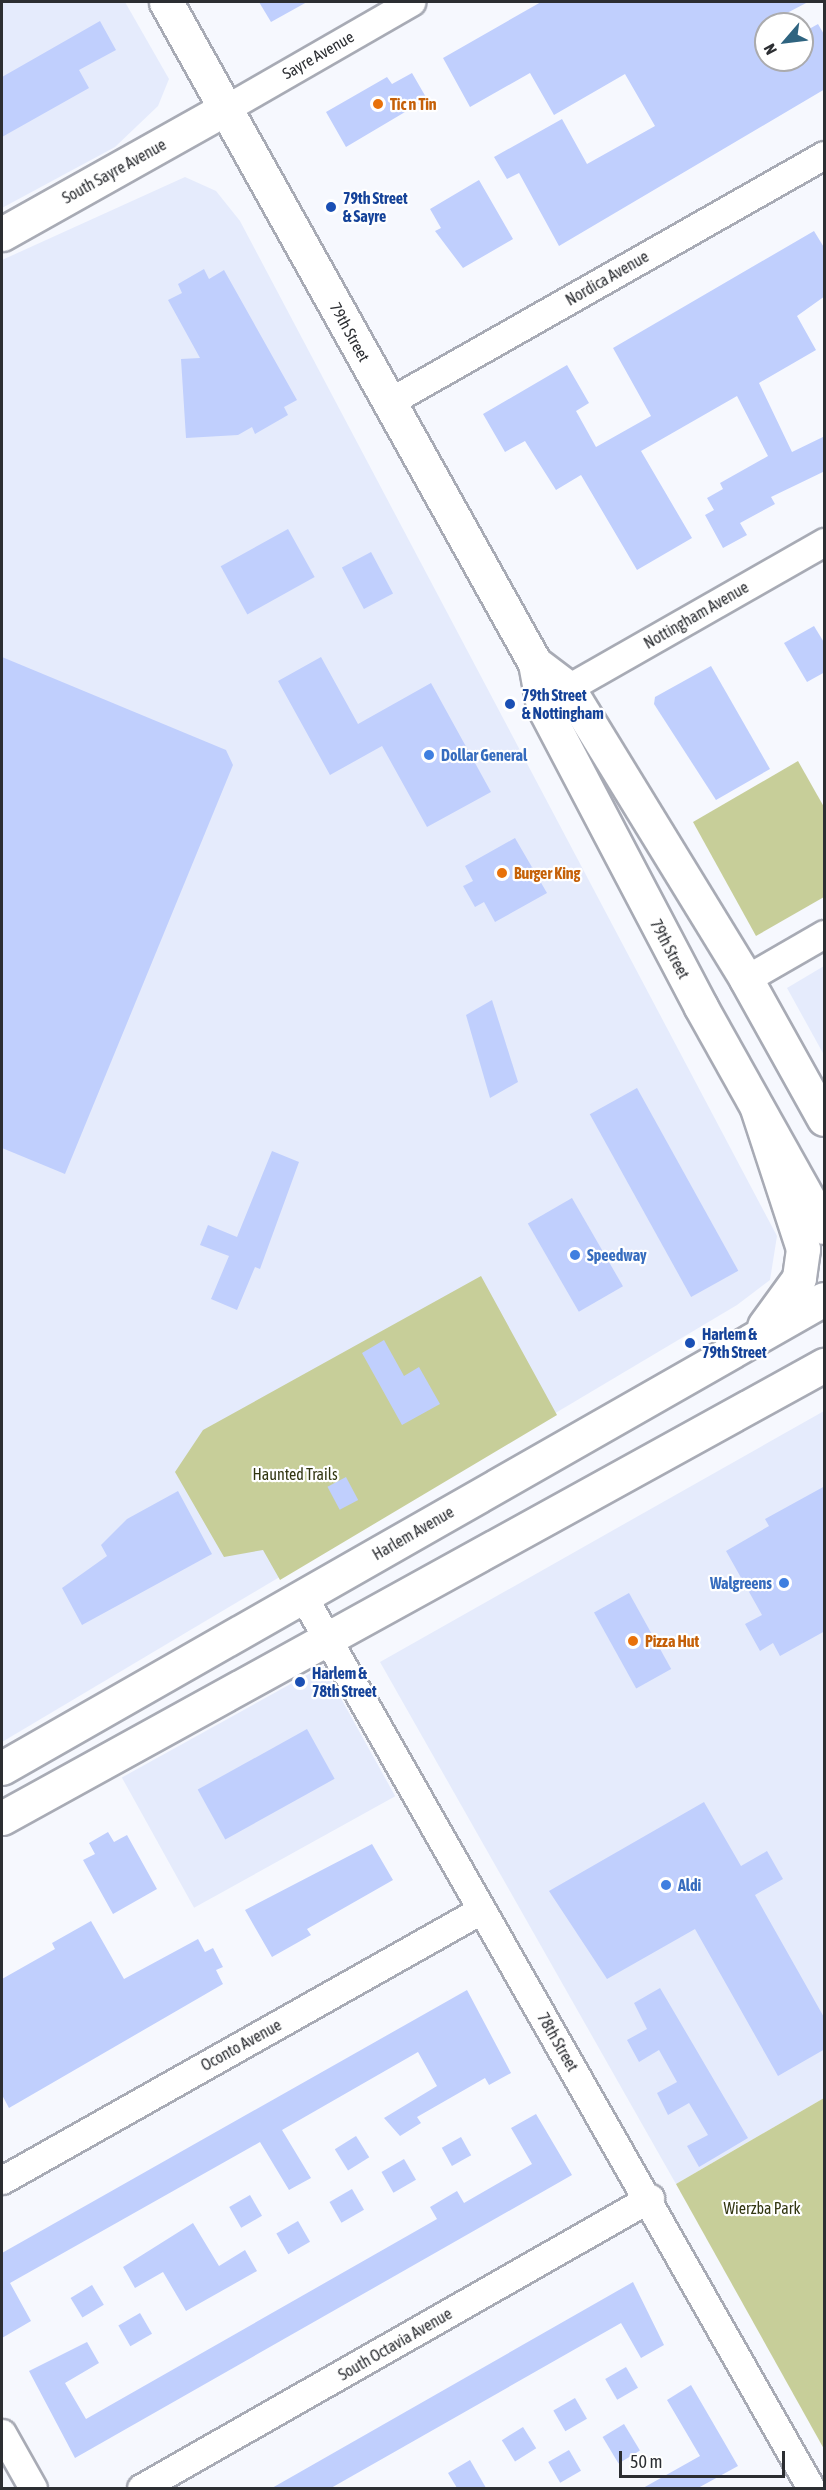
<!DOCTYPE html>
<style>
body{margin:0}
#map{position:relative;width:826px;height:2490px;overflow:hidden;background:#f6f8fe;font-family:"Asap Condensed",sans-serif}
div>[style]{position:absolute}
.built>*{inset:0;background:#e5ebfc;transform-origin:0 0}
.green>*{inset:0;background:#c7ce99}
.building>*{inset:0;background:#c0cffd;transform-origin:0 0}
.roads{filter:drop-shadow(2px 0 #a8abb5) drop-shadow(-2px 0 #a8abb5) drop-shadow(0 2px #a8abb5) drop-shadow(0 -2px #a8abb5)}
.street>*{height:27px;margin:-13.5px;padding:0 13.5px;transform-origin:13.5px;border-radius:13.5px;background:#fff}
.secondary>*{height:33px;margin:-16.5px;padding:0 16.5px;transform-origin:16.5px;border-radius:16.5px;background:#fff}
.primary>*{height:33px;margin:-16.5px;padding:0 16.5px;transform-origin:16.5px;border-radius:16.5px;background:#fff}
.dots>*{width:16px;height:16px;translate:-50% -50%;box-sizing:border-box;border:3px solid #fff;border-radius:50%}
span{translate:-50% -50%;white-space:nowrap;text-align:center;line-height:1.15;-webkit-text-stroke:4.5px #fff;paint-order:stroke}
.street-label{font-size:16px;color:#2c2e32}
.food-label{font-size:16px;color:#c56008;font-weight:700}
.left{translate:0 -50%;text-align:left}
.transit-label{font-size:16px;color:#164399;font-weight:700}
.shop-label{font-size:16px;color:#366cbe;font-weight:700}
.right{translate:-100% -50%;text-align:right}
.park-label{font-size:16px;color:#323611}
.frame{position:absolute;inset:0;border:3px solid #2c2e32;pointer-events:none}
.north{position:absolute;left:754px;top:12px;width:60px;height:60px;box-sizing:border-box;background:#fff;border:2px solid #ababad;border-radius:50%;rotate:242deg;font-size:16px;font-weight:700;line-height:24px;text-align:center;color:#2c2e32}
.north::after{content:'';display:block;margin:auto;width:21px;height:27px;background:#2f6480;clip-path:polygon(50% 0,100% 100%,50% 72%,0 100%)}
.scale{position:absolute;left:619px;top:2451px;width:166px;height:27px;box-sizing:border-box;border:3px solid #2c2e32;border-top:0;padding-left:8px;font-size:18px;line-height:21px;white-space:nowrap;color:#2c2e32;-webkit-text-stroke:4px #fff;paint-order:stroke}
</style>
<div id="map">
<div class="built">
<i style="clip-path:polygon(2px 2px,125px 2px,169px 79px,158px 106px,115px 147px,2px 208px)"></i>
<i style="clip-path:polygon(185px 177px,216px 191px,240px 221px,777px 1236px,770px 1280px,737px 1305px,2px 1742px,2px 260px)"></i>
<i style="clip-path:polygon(824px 966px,824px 1055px,787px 988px)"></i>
<i style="clip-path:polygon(824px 1411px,824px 2098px,676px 2184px,380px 1662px)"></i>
<i style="left:323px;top:1666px;width:149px;height:230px;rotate:61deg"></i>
</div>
<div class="green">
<i style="clip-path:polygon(798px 761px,824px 807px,824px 897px,756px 936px,693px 822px)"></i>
<i style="clip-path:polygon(481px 1276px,557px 1415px,280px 1580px,263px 1550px,224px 1557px,175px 1472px,203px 1430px)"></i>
<i style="clip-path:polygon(824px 2098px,824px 2449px,676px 2184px)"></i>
</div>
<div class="building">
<i style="clip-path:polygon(259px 2px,307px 2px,271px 22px)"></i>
<i style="clip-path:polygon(541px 2px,808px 2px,766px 24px,766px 60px,802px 60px,802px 33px,818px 24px,825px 36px,825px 89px,559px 246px,519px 173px,507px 179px,494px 157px,562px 119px,587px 164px,655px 126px,625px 74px,554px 115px,530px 73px,470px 107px,443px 58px)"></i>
<i style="clip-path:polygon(100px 21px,116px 50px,79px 70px,89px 88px,2px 137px,2px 77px)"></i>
<i style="clip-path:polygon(412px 73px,427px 99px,346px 147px,326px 112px,387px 77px,392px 84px)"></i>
<i style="clip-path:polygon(479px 180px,513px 239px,463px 268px,435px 231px,441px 228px,430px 209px)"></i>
<i style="clip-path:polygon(814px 231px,825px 249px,825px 296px,797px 316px,816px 350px,759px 383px,792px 452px,825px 436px,825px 471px,771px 497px,775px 504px,740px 523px,747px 535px,723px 548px,705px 515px,714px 510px,707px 498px,723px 489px,720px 483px,768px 456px,737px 396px,641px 451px,692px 538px,637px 570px,581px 475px,556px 490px,525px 441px,505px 452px,483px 414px,567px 365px,589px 403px,576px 411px,596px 447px,651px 416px,613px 348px)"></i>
<i style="clip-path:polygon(204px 269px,209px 279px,224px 270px,297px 400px,284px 407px,288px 415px,255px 434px,252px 427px,238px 435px,186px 438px,181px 359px,200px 358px,168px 300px,182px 293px,178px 284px)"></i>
<i style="left:288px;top:529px;width:55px;height:77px;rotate:61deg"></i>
<i style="left:371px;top:552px;width:47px;height:33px;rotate:62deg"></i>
<i style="clip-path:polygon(814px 626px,825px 644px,825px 672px,807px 682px,784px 643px)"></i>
<i style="clip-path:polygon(2px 657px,226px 750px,233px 765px,65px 1174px,2px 1148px)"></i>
<i style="clip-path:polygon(321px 657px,358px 724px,431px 683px,491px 792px,427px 827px,382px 746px,330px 775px,278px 681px)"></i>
<i style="clip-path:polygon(711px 666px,770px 769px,716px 800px,654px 704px,655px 697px)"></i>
<i style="clip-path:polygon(515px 838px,547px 893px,495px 922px,484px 902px,475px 907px,463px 886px,473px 881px,465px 866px)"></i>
<i style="clip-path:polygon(492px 1000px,518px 1082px,490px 1098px,466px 1015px)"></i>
<i style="left:637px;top:1088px;width:209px;height:54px;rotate:61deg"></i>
<i style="clip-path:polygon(272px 1151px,299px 1162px,260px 1269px,255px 1267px,237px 1310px,211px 1299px,229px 1256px,200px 1245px,208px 1225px,237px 1237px)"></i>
<i style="left:572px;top:1198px;width:102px;height:51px;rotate:60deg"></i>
<i style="clip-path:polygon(384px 1340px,404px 1376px,419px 1367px,440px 1404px,402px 1425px,362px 1353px)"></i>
<i style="left:346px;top:1477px;width:26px;height:21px;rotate:62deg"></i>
<i style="clip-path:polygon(825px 1486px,825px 1631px,780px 1656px,773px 1643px,760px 1651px,745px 1624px,762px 1615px,726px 1551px,769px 1526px,765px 1519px)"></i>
<i style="clip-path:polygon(178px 1491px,212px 1554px,82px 1625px,62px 1588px,107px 1556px,101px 1545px,127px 1519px)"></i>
<i style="left:629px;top:1593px;width:87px;height:40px;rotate:61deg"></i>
<i style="left:307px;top:1729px;width:57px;height:125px;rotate:61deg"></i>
<i style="clip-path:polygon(704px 1802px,741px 1866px,767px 1851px,783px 1879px,755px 1895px,825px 2019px,825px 2049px,778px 2076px,695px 1929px,607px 1979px,549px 1891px)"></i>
<i style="clip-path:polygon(108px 1832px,114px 1842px,127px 1835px,157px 1889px,113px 1914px,83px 1860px,95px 1854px,89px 1843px)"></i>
<i style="clip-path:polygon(372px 1844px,393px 1880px,307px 1929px,311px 1935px,272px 1957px,245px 1910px)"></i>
<i style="clip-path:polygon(91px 1921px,124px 1979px,198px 1939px,205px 1952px,213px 1948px,223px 1967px,216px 1970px,223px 1984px,9px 2108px,2px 2095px,2px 1979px,55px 1949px,52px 1943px)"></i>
<i style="clip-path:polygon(660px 1988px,748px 2138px,699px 2167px,687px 2146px,708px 2135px,689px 2103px,668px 2115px,657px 2093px,677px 2082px,659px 2050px,639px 2062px,627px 2040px,647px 2029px,634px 2003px)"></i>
<i style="clip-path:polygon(467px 1990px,511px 2073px,489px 2085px,485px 2078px,417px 2117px,421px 2123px,400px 2136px,384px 2118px,437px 2086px,418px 2052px,282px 2130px,311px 2178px,289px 2190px,260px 2142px,10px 2283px,31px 2321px,2px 2338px,2px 2253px)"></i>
<i style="clip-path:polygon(536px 2114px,572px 2175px,75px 2458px,29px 2371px,87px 2342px,99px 2363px,65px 2383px,86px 2419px,437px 2219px,430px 2207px,457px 2191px,464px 2203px,532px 2164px,511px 2128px)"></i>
<i style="left:356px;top:2136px;width:25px;height:25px;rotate:58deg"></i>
<i style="left:461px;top:2137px;width:21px;height:22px;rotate:61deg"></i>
<i style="left:404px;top:2159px;width:24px;height:26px;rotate:60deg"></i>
<i style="left:352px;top:2189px;width:24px;height:26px;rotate:60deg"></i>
<i style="left:250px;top:2195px;width:24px;height:24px;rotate:60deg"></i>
<i style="left:298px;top:2221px;width:24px;height:25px;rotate:60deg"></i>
<i style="clip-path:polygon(193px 2223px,219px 2266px,245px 2250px,257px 2271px,186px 2311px,163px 2272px,135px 2288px,123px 2267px)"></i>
<i style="clip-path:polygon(633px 2282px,664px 2345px,641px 2358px,621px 2323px,331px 2488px,272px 2488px)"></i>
<i style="left:92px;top:2285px;width:23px;height:25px;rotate:59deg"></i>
<i style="left:140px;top:2313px;width:24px;height:25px;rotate:60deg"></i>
<i style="left:626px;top:2367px;width:24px;height:24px;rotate:60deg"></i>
<i style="clip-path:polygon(691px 2385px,738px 2466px,698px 2488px,643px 2488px,700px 2456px,667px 2400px)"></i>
<i style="left:575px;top:2398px;width:24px;height:25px;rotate:60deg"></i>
<i style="left:624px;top:2424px;width:31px;height:25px;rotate:59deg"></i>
<i style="left:523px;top:2427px;width:25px;height:25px;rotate:58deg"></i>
<i style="left:569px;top:2450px;width:24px;height:24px;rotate:60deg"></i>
<i style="clip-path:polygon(470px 2460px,486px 2488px,457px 2488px,448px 2473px)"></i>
</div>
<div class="roads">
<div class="street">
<i style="left:225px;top:109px;width:215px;rotate:-29.9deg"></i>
<i style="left:389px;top:402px;width:500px;rotate:-29.59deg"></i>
<i style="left:568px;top:688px;width:295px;rotate:-29.7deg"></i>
<i style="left:746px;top:979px;width:90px;rotate:-30deg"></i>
<i style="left:303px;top:1596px;width:1027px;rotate:60.34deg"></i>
<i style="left:2px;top:2180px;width:550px;rotate:-29.41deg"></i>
<i style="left:2px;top:2433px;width:63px;rotate:60.6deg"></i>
<i style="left:141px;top:2488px;width:586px;rotate:-29.67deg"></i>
</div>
<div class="secondary">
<i style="left:166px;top:2px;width:757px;rotate:60.83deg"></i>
<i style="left:535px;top:663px;width:44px;rotate:79.5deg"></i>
<i style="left:543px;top:706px;width:340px;rotate:62.3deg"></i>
<i style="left:701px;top:1007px;width:252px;rotate:60.8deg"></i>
<i style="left:2px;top:234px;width:256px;rotate:-29.3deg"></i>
<i style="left:535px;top:663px;width:41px;rotate:37.1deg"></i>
<i style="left:568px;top:688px;width:341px;rotate:58.5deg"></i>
<i style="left:746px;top:979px;width:160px;rotate:60.9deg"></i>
</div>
<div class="primary">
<i style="left:757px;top:1108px;width:148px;rotate:71.9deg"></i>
<i style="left:803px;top:1249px;width:29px;rotate:98deg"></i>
<i style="left:799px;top:1278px;width:59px;rotate:126.1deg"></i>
<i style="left:2px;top:1768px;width:946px;rotate:-29.71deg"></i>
<i style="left:2px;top:1818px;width:939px;rotate:-28.86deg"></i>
</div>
</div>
<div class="dots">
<i style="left:378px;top:104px;background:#e8710a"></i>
<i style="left:331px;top:207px;background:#1a4fb4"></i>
<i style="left:510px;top:704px;background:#1a4fb4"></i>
<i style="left:429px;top:755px;background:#3f7fe0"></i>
<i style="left:502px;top:873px;background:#e8710a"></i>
<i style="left:575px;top:1255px;background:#3f7fe0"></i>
<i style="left:690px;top:1343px;background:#1a4fb4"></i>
<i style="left:784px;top:1583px;background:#3f7fe0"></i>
<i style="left:633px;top:1641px;background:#e8710a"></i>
<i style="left:300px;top:1682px;background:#1a4fb4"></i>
<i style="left:666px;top:1885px;background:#3f7fe0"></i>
</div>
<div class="street-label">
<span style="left:318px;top:55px;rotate:-30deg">Sayre Avenue</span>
<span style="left:114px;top:171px;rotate:-29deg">South Sayre Avenue</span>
<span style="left:607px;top:278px;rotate:-30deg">Nordica Avenue</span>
<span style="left:350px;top:332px;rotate:61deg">79th Street</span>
<span style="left:696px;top:615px;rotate:-30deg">Nottingham Avenue</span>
<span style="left:670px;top:949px;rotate:62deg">79th Street</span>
<span style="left:413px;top:1533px;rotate:-30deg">Harlem Avenue</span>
<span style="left:558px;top:2042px;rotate:60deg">78th Street</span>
<span style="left:241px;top:2045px;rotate:-29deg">Oconto Avenue</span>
<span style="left:395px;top:2344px;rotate:-30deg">South Octavia Avenue</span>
</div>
<div class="food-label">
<span class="left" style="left:390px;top:104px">Tic n Tin</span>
<span class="left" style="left:514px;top:873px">Burger King</span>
<span class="left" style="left:645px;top:1641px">Pizza Hut</span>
</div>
<div class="transit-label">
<span class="left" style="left:343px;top:207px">79th Street<br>&amp; Sayre</span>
<span class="left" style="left:522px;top:704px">79th Street<br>&amp; Nottingham</span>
<span class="left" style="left:702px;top:1343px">Harlem &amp;<br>79th Street</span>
<span class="left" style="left:312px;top:1682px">Harlem &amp;<br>78th Street</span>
</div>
<div class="shop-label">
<span class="left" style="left:441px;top:755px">Dollar General</span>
<span class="left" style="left:587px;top:1255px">Speedway</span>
<span class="right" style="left:772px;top:1583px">Walgreens</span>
<span class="left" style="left:678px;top:1885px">Aldi</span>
</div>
<div class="park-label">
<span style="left:295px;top:1474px">Haunted Trails</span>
<span style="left:762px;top:2208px">Wierzba Park</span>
</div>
<div class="frame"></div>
<div class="north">N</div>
<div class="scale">50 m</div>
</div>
